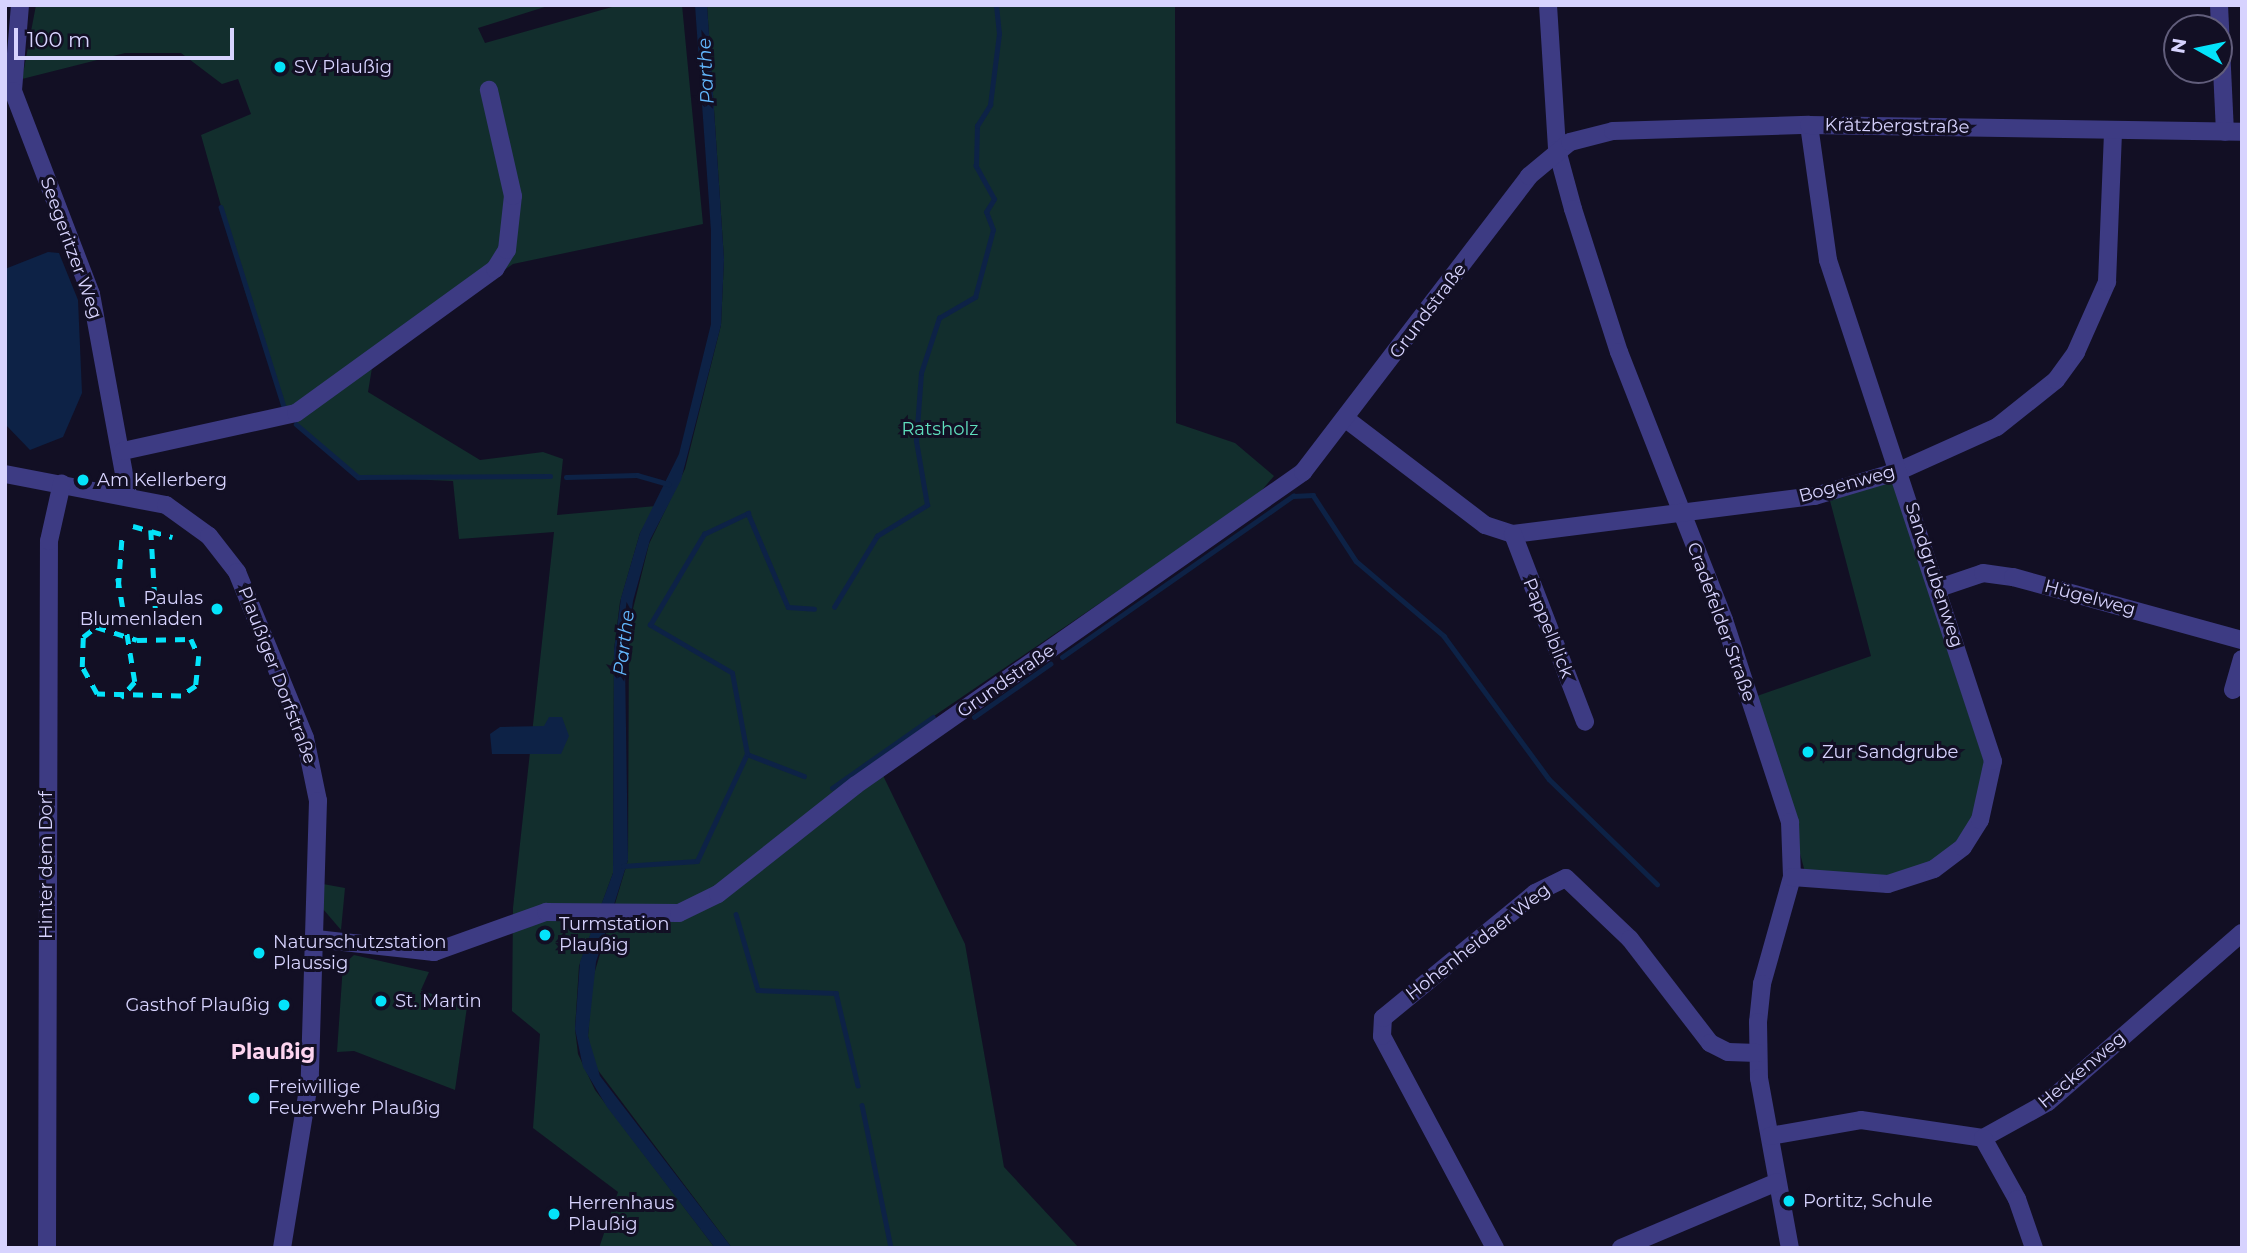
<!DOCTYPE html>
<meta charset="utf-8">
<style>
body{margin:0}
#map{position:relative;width:2247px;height:1253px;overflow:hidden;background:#120f24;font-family:Montserrat,sans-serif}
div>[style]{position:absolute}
.green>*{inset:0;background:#122e2d}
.water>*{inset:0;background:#0d2246}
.stream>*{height:4.5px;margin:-2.25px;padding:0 2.25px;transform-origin:2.25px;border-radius:2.25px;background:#0d2246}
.minor>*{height:18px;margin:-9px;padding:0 9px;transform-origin:9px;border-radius:9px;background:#3d3b83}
.rail>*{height:4.5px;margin-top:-2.25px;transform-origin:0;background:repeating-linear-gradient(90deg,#04e3fa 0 10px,transparent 0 19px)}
.dots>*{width:19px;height:19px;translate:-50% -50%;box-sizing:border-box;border:4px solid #120f24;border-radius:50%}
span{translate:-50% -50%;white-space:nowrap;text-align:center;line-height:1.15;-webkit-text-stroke:6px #120f24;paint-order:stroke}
.poi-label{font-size:18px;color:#d7d3fe}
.left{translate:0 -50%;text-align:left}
.right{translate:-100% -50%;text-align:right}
.street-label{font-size:18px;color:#d7d3fe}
.park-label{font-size:18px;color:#5fdebd}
.water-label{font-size:19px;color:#62b7fd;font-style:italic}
.quarter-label{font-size:21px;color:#fed5f0;font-weight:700}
.frame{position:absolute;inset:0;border:7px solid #d7d3fe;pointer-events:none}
.north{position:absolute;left:2163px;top:14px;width:70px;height:70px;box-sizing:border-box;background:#120f24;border:2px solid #615d7b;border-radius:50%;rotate:279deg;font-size:19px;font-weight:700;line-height:28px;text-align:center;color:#d7d3fe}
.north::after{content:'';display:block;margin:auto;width:24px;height:32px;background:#04e3fa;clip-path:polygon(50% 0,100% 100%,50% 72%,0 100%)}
.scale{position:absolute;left:14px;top:28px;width:220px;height:32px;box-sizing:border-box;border:4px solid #d7d3fe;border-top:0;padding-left:9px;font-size:21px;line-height:24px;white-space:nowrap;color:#d7d3fe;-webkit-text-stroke:5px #120f24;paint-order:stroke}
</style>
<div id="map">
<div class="green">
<i style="clip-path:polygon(36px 5px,551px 5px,478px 28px,485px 43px,619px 5px,682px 5px,703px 224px,513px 264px,373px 362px,368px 392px,480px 460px,543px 452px,563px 459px,557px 515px,656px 506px,640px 533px,620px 602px,614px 650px,613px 873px,579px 966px,575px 1029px,578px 1054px,595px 1090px,715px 1248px,599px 1248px,618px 1192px,533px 1128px,540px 1034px,512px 1011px,513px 908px,554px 532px,459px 539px,453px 481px,358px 477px,296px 424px,284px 407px,245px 291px,201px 135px,251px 114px,238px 79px,222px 84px,181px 53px,125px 53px,22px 79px)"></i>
<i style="clip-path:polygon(707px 5px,1175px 5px,1176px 423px,1235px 443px,1274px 476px,1257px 496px,874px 757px,965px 944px,1004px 1167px,1079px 1248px,732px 1248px,594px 1065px,588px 1036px,592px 981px,628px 860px,629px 625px,649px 544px,685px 469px,721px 325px,724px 259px)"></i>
<i style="clip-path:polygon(1892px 480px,1985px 764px,1982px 797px,1962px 837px,1936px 862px,1898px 876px,1805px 872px,1757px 696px,1871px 656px,1829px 497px)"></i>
<i style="clip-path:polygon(323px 884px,345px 888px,341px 930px,323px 909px)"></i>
<i style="clip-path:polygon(354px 955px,429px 972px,421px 990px,467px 1007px,455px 1090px,354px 1051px,337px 1052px,343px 965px)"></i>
</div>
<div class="water">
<i style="clip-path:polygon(695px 5px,707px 5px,724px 259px,721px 325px,681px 480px,650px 540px,633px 601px,625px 663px,628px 860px,596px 962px,588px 1036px,600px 1076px,732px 1248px,715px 1248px,607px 1107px,583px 1067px,575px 1029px,580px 962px,613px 873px,614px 650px,621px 598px,640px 533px,679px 454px,711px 324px,711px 231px)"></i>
<i style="clip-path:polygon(48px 252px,59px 253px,78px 300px,82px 393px,63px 437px,30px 450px,5px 424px,5px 269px)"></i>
<i style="clip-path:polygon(549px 717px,562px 717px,569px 736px,561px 754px,492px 754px,490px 734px,500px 727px,544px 726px)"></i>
</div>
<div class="stream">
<i style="left:221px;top:207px;width:210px;rotate:72.5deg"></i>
<i style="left:296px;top:424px;width:82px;rotate:40.5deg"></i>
<i style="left:358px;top:477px;width:192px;rotate:-0.3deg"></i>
<i style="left:566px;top:477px;width:71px;rotate:-1.6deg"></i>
<i style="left:637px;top:475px;width:33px;rotate:16deg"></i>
<i style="left:834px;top:607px;width:83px;rotate:-58.8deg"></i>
<i style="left:877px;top:536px;width:59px;rotate:-31.8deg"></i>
<i style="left:927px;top:505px;width:65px;rotate:-99.8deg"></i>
<i style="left:916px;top:441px;width:68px;rotate:-85.8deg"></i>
<i style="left:921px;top:373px;width:58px;rotate:-71.9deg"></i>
<i style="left:939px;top:318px;width:42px;rotate:-30.3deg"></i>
<i style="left:975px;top:297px;width:69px;rotate:-75deg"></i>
<i style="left:993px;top:230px;width:19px;rotate:-111deg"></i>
<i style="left:986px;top:212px;width:15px;rotate:-58deg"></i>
<i style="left:994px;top:199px;width:38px;rotate:-119deg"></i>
<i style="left:976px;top:166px;width:40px;rotate:-88.6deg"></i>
<i style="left:977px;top:126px;width:25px;rotate:-58deg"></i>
<i style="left:990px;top:105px;width:72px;rotate:-82.8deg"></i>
<i style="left:999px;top:34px;width:29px;rotate:-96deg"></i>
<i style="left:1062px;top:657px;width:282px;rotate:-34.9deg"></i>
<i style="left:1293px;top:496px;width:20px;rotate:-3deg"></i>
<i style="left:1313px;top:495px;width:79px;rotate:56.9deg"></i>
<i style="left:1356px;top:561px;width:116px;rotate:40.4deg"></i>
<i style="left:1444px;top:636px;width:177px;rotate:53.7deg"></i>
<i style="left:1549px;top:779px;width:151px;rotate:44.2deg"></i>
<i style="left:974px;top:717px;width:93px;rotate:-34.9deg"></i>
<i style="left:747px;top:754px;width:61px;rotate:21.1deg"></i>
<i style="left:832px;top:788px;width:123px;rotate:-35.1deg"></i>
<i style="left:623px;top:866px;width:74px;rotate:-3.9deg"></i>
<i style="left:697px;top:861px;width:118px;rotate:-65deg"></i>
<i style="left:747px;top:754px;width:82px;rotate:-100.5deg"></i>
<i style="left:732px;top:673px;width:95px;rotate:-149.7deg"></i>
<i style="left:650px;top:625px;width:106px;rotate:-59.3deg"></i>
<i style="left:704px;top:534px;width:49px;rotate:-25.5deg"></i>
<i style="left:748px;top:513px;width:102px;rotate:66.9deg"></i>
<i style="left:788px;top:607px;width:26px;rotate:4deg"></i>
<i style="left:736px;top:914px;width:79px;rotate:73.9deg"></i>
<i style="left:758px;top:990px;width:78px;rotate:2.2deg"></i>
<i style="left:836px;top:993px;width:95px;rotate:76.6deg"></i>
<i style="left:862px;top:1105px;width:146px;rotate:78.5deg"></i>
</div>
<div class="minor">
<i style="left:20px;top:5px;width:86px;rotate:94.7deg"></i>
<i style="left:13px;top:91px;width:217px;rotate:69deg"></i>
<i style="left:91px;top:294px;width:204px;rotate:79.6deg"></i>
<i style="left:1548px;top:5px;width:145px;rotate:86.4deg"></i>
<i style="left:1557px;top:150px;width:61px;rotate:74.8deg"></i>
<i style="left:1573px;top:209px;width:150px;rotate:72.2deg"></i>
<i style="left:1619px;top:352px;width:288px;rotate:68.6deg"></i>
<i style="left:1724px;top:620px;width:213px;rotate:71.9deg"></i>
<i style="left:1790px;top:822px;width:55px;rotate:87.9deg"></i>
<i style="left:1792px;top:877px;width:111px;rotate:105.7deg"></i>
<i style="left:1762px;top:984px;width:38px;rotate:96deg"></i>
<i style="left:1758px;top:1022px;width:56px;rotate:89deg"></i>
<i style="left:1759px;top:1078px;width:173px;rotate:79.7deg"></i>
<i style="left:2219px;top:5px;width:127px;rotate:87.3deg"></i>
<i style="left:1346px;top:419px;width:175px;rotate:37.3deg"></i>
<i style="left:1485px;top:525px;width:29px;rotate:18deg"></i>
<i style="left:1513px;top:534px;width:304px;rotate:-7.2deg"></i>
<i style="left:1815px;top:496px;width:88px;rotate:-16.6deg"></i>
<i style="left:1899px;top:471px;width:107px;rotate:-24.2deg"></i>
<i style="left:1997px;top:427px;width:75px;rotate:-38.5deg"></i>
<i style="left:2056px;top:380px;width:34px;rotate:-54deg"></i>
<i style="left:2076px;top:352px;width:77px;rotate:-66.1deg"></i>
<i style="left:2107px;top:282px;width:152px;rotate:-87.7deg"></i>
<i style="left:123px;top:451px;width:177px;rotate:-12.4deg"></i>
<i style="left:296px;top:413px;width:246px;rotate:-35.9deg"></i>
<i style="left:495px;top:269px;width:22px;rotate:-58deg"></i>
<i style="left:507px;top:250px;width:54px;rotate:-83.7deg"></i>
<i style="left:513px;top:196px;width:109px;rotate:-102.8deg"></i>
<i style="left:5px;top:474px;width:164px;rotate:10.9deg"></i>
<i style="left:166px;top:505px;width:53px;rotate:35.8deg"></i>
<i style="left:209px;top:536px;width:46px;rotate:52.1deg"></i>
<i style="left:237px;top:572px;width:179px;rotate:67.7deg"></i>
<i style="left:305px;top:738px;width:64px;rotate:78.3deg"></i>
<i style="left:318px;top:801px;width:276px;rotate:91.7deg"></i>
<i style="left:310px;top:1077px;width:173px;rotate:99.3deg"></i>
<i style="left:1513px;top:534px;width:201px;rotate:69deg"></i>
<i style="left:1939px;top:588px;width:46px;rotate:-18.8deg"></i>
<i style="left:1983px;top:573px;width:30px;rotate:8deg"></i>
<i style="left:2013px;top:577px;width:238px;rotate:15.4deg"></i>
<i style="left:2233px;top:690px;width:32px;rotate:-74deg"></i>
<i style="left:1792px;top:877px;width:96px;rotate:4.2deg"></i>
<i style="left:1888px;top:884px;width:48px;rotate:-18.1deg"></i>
<i style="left:1934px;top:869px;width:36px;rotate:-37deg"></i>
<i style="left:1963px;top:847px;width:32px;rotate:-58deg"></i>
<i style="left:1980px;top:820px;width:60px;rotate:-77.6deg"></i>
<i style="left:1993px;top:761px;width:527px;rotate:-108.23deg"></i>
<i style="left:1828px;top:260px;width:136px;rotate:-98deg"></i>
<i style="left:316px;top:939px;width:119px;rotate:6.3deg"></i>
<i style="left:434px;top:952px;width:119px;rotate:-19.7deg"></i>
<i style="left:546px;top:912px;width:133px;rotate:0.4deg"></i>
<i style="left:679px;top:913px;width:43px;rotate:-26deg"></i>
<i style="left:718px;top:894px;width:176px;rotate:-38.3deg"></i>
<i style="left:856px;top:785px;width:546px;rotate:-35deg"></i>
<i style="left:1303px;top:472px;width:372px;rotate:-52.6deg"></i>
<i style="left:1529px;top:176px;width:53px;rotate:-39.7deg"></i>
<i style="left:1570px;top:142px;width:44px;rotate:-14.3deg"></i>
<i style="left:1613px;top:131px;width:196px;rotate:-1.8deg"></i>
<i style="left:1809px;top:125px;width:433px;rotate:0.9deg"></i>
<i style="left:1770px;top:1136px;width:92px;rotate:-10deg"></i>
<i style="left:1861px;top:1120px;width:123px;rotate:8.4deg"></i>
<i style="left:1983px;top:1138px;width:74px;rotate:-29deg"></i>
<i style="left:2048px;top:1102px;width:257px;rotate:-41.1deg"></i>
<i style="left:1983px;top:1138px;width:70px;rotate:60.9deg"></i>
<i style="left:2017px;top:1199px;width:52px;rotate:70.9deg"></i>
<i style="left:47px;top:1248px;width:707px;rotate:-89.84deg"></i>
<i style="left:49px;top:541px;width:59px;rotate:-77.4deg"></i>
<i style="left:1495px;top:1248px;width:240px;rotate:-118.1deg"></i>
<i style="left:1382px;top:1036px;width:18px;rotate:-87deg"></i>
<i style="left:1383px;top:1018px;width:197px;rotate:-39.4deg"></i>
<i style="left:1535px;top:893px;width:34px;rotate:-26deg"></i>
<i style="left:1566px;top:878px;width:88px;rotate:43.6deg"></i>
<i style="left:1630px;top:939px;width:131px;rotate:52.4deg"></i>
<i style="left:1710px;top:1043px;width:20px;rotate:27deg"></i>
<i style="left:1728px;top:1052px;width:30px;rotate:2deg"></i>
<i style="left:1621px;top:1248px;width:169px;rotate:-22.9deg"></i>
</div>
<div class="rail">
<i style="left:133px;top:526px;width:41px;rotate:15.8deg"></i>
<i style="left:151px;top:530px;width:87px;rotate:86.7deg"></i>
<i style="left:118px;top:578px;width:105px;rotate:80.7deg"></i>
<i style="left:135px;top:682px;width:21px;rotate:131deg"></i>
<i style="left:118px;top:588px;width:53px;rotate:-85.7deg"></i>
<i style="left:96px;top:627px;width:43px;rotate:17.6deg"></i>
<i style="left:137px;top:640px;width:54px;rotate:-1.1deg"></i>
<i style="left:191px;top:639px;width:19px;rotate:65deg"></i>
<i style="left:199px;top:656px;width:30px;rotate:96deg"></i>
<i style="left:196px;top:686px;width:18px;rotate:146deg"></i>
<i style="left:181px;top:696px;width:84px;rotate:-178.6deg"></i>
<i style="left:97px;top:694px;width:31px;rotate:-119deg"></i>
<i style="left:82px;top:667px;width:30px;rotate:-88deg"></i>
<i style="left:83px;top:637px;width:16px;rotate:-38deg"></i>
</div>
<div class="dots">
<i style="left:280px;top:67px;background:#04e3fa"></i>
<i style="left:83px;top:480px;background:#04e3fa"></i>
<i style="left:217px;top:609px;background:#04e3fa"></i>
<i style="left:1808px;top:752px;background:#04e3fa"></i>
<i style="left:545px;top:935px;background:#04e3fa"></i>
<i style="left:259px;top:953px;background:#04e3fa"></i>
<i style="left:381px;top:1001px;background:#04e3fa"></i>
<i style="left:284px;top:1005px;background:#04e3fa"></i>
<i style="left:254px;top:1098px;background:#04e3fa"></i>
<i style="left:1789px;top:1201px;background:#04e3fa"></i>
<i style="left:554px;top:1214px;background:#04e3fa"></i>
</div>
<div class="poi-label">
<span class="left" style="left:294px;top:67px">SV Plaußig</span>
<span class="left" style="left:97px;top:480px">Am Kellerberg</span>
<span class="right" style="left:203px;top:609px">Paulas<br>Blumenladen</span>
<span class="left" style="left:1822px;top:752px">Zur Sandgrube</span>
<span class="left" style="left:559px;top:935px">Turmstation<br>Plaußig</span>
<span class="left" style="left:273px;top:953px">Naturschutzstation<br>Plaussig</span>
<span class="left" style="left:395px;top:1001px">St. Martin</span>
<span class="right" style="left:270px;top:1005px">Gasthof Plaußig</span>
<span class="left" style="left:268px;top:1098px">Freiwillige<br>Feuerwehr Plaußig</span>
<span class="left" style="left:1803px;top:1201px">Portitz, Schule</span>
<span class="left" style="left:568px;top:1214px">Herrenhaus<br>Plaußig</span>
</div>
<div class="street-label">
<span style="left:1897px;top:126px;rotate:1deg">Krätzbergstraße</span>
<span style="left:71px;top:248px;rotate:70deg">Seegeritzer Weg</span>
<span style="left:1428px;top:311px;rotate:-53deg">Grundstraße</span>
<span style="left:1847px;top:484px;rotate:-15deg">Bogenweg</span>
<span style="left:1934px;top:575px;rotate:72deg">Sandgrubenweg</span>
<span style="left:2090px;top:598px;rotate:15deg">Hügelweg</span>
<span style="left:1721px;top:622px;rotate:70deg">Cradefelder Straße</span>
<span style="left:1548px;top:628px;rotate:68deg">Pappelblick</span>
<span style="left:277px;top:675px;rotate:69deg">Plaußiger Dorfstraße</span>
<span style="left:1006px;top:681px;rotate:-35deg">Grundstraße</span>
<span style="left:46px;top:865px;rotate:-90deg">Hinter dem Dorf</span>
<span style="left:1478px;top:942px;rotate:-38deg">Hohenheidaer Weg</span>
<span style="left:2082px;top:1070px;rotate:-40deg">Heckenweg</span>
</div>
<div class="park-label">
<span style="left:940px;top:429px">Ratsholz</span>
</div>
<div class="water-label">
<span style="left:706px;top:71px;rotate:-93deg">Parthe</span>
<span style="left:624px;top:643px;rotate:-83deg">Parthe</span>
</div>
<div class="quarter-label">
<span style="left:273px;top:1052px">Plaußig</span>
</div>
<div class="frame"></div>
<div class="north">N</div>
<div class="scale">100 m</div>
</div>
